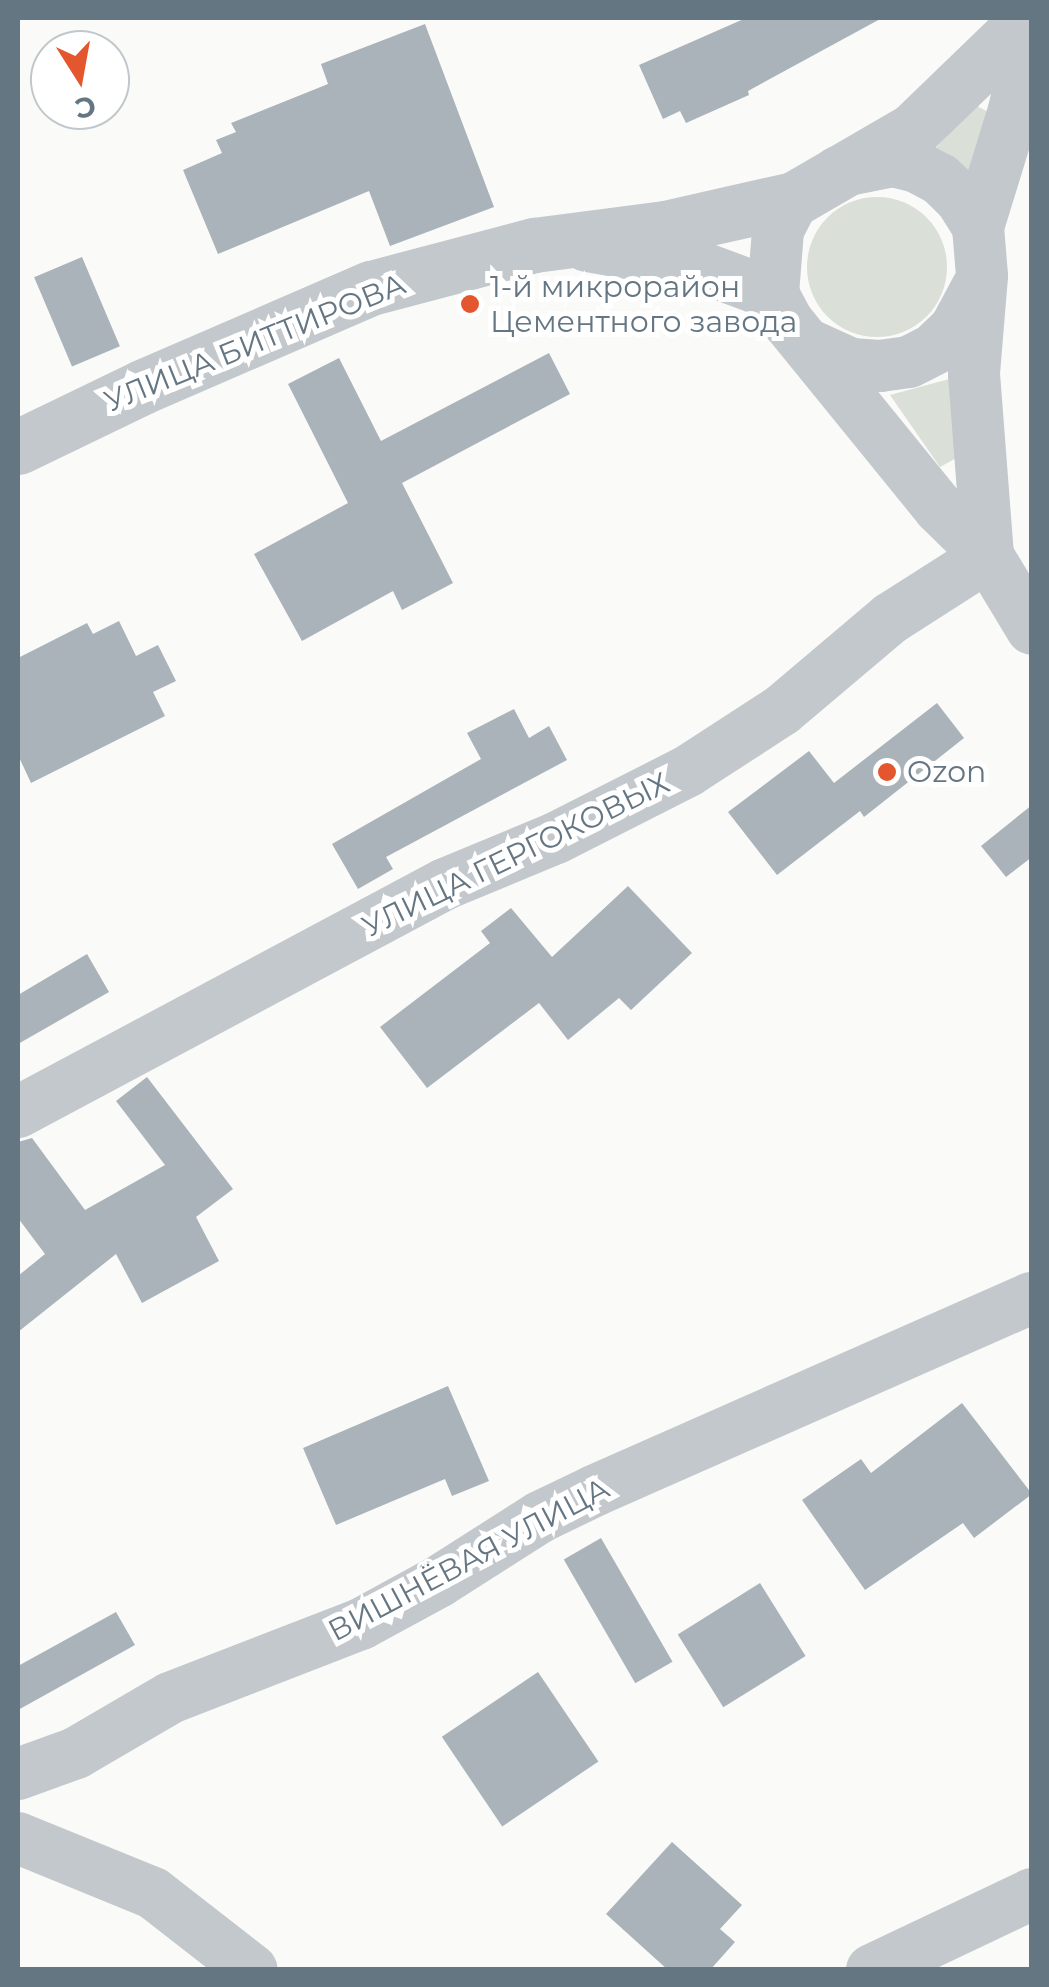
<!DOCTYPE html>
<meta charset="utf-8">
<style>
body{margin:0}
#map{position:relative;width:1049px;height:1987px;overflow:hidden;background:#fafaf8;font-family:Montserrat,sans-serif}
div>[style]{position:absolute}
.green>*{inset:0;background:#dadfd7}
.round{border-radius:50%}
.building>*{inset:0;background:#aab3b9;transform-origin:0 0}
.minor>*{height:52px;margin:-26px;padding:0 26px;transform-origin:26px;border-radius:26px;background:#c3c8cc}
.tertiary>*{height:55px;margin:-27.5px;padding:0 27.5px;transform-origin:27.5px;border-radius:27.5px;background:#c3c8cc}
.dots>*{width:28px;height:28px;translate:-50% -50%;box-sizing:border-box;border:5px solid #fff;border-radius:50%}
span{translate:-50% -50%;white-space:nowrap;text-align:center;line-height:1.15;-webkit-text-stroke:10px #fff;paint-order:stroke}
.poi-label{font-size:30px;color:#657683}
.left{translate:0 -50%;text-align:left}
.street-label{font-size:30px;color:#657683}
.frame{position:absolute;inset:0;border:20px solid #657683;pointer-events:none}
.north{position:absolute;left:30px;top:30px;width:100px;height:100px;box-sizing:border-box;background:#fff;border:2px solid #c1c8cd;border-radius:50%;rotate:169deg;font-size:28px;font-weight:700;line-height:40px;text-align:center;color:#657683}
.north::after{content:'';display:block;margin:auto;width:35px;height:45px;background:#e4572e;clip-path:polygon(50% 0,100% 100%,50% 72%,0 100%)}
</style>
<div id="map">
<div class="green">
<i style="clip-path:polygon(975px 105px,996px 116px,977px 181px,933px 151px)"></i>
<i class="round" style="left:807px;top:197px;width:140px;height:140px"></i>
<i style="clip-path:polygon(953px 378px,958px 457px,940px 467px,890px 395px)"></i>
</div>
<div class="building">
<i style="clip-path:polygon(746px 18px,882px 18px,748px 91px,749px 95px,686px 123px,680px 111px,663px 119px,639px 65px)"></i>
<i style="clip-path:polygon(425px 24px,494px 207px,390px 246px,369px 191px,218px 254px,183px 170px,222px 153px,216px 140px,236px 132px,231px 123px,328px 84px,321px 64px)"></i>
<i style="left:82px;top:257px;width:97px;height:52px;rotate:67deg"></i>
<i style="clip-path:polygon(549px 353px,570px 394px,402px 483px,453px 583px,402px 610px,393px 591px,302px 641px,254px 554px,348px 503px,288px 384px,339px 358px,381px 441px)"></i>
<i style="clip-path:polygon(119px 621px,136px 656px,158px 645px,176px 681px,153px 692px,165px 716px,31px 783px,18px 755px,18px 658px,87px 623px,93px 634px)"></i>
<i style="clip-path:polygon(937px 703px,964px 738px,864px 817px,860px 811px,777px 875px,728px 812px,809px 751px,834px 783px)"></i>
<i style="clip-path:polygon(514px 709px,529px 738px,549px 726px,567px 760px,386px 857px,393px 869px,358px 889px,332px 844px,481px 759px,467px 733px)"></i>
<i style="clip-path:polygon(1032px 805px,1032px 857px,1006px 877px,981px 846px)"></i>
<i style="clip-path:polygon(628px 886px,692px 953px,631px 1010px,619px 998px,568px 1040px,539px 1003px,427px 1088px,380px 1027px,490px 943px,481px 931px,511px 908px,552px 957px)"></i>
<i style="clip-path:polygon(87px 954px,109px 992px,18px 1044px,18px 995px)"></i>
<i style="clip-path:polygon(147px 1077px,233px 1189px,196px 1217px,219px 1261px,142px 1303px,116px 1254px,18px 1332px,18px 1276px,45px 1254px,18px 1218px,18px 1142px,32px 1138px,85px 1210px,165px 1165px,116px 1101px)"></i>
<i style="clip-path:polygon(448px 1386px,489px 1481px,452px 1496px,445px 1479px,336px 1525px,303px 1448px)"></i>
<i style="clip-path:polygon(962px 1403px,1032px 1494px,974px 1538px,963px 1523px,865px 1590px,802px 1500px,861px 1459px,871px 1473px)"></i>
<i style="left:601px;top:1538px;width:143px;height:43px;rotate:60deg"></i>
<i style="left:760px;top:1583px;width:86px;height:97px;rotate:58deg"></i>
<i style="clip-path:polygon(116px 1612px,135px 1645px,18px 1710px,18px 1666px)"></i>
<i style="left:538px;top:1672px;width:108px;height:116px;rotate:56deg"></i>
<i style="clip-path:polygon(672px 1842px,742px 1905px,720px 1929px,735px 1942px,710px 1970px,668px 1970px,606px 1914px)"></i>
</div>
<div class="minor">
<i style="left:1032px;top:29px;width:83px;rotate:102.5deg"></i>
<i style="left:1014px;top:110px;width:122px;rotate:107.1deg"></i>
<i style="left:978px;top:227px;width:49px;rotate:85.3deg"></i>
<i style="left:982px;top:276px;width:98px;rotate:94.7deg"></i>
<i style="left:974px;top:374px;width:183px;rotate:85.6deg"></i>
<i style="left:988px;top:556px;width:85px;rotate:58.9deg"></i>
<i style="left:838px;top:172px;width:56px;rotate:-11.3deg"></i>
<i style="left:893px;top:161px;width:25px;rotate:14deg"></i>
<i style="left:917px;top:167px;width:26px;rotate:28deg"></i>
<i style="left:940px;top:179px;width:28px;rotate:44deg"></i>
<i style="left:960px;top:198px;width:34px;rotate:58deg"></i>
<i style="left:587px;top:246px;width:110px;rotate:10deg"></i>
<i style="left:695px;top:265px;width:83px;rotate:20.4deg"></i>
<i style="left:773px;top:294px;width:32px;rotate:62deg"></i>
<i style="left:788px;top:322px;width:241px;rotate:50.9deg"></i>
<i style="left:940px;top:509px;width:67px;rotate:44.4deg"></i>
<i style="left:773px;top:294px;width:64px;rotate:-85.5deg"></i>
<i style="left:778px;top:230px;width:35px;rotate:-63deg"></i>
<i style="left:809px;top:345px;width:46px;rotate:24.3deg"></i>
<i style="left:851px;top:364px;width:29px;rotate:4deg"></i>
<i style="left:880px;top:366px;width:29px;rotate:-8deg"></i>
<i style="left:909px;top:362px;width:28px;rotate:-27deg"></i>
<i style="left:934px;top:349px;width:29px;rotate:-44deg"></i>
<i style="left:955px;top:329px;width:47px;rotate:-61.8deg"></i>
<i style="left:18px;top:1112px;width:484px;rotate:-28.1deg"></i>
<i style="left:445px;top:884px;width:120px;rotate:-22.5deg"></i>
<i style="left:556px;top:838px;width:148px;rotate:-26.9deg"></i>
<i style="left:688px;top:771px;width:112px;rotate:-33deg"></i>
<i style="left:782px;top:710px;width:143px;rotate:-40.2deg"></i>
<i style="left:891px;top:618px;width:115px;rotate:-32.6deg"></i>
<i style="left:18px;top:1774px;width:62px;rotate:-19.9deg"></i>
<i style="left:76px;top:1753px;width:109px;rotate:-30.3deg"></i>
<i style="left:170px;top:1698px;width:205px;rotate:-21.2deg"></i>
<i style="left:361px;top:1624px;width:88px;rotate:-28.6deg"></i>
<i style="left:438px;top:1582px;width:121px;rotate:-32.5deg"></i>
<i style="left:540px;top:1517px;width:62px;rotate:-25.7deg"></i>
<i style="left:596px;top:1490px;width:476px;rotate:-23.8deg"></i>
<i style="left:18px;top:1838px;width:146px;rotate:22.2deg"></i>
<i style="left:153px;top:1893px;width:125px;rotate:37.9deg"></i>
<i style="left:872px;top:1970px;width:177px;rotate:-25.4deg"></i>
</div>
<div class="tertiary">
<i style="left:18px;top:447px;width:138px;rotate:-25.8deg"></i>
<i style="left:142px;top:387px;width:249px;rotate:-23.4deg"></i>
<i style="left:371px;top:288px;width:169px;rotate:-14.8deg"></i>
<i style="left:534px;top:245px;width:132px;rotate:-7.4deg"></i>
<i style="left:665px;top:228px;width:132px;rotate:-12.7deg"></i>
<i style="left:794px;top:199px;width:138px;rotate:-30.1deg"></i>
<i style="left:913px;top:130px;width:161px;rotate:-44deg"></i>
</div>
<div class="dots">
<i style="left:470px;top:304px;background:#e4572e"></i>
<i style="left:887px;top:772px;background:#e4572e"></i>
</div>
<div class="poi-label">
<span class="left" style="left:490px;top:304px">1-й микрорайон<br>Цементного завода</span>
<span class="left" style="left:907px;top:772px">Ozon</span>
</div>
<div class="street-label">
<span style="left:255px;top:343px;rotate:-22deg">УЛИЦА БИТТИРОВА</span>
<span style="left:516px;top:855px;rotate:-26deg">УЛИЦА ГЕРГОКОВЫХ</span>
<span style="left:469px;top:1560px;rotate:-28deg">ВИШНЁВАЯ УЛИЦА</span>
</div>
<div class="frame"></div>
<div class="north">С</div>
</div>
